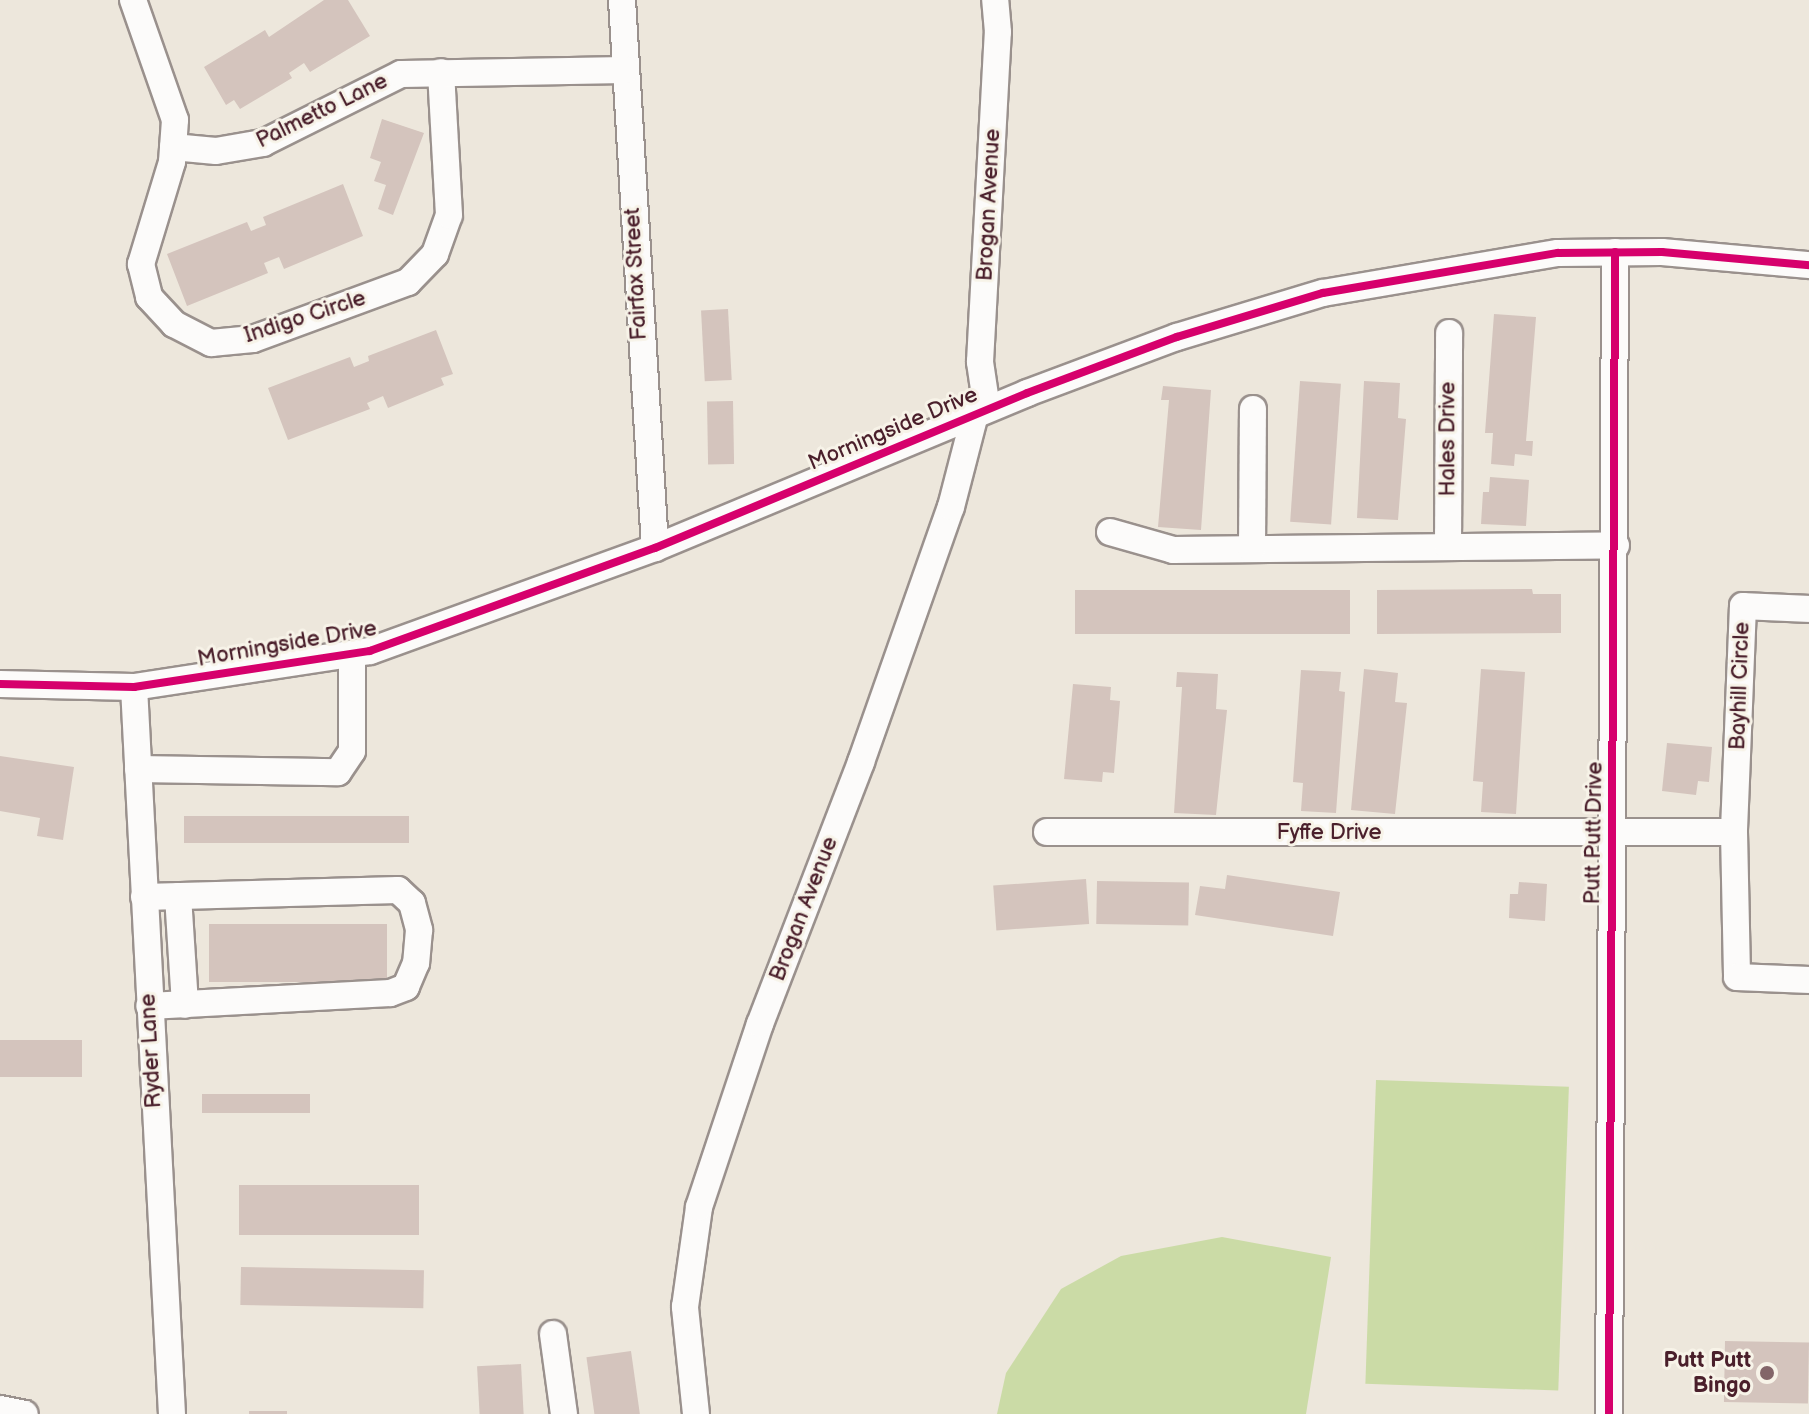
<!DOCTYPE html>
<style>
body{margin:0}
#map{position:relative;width:1809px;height:1414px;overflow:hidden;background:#ede7dc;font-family:"Balsamiq Sans",sans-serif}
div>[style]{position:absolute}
.green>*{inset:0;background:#cbdba6;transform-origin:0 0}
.building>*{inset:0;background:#d4c4bd;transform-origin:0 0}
.roads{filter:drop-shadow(2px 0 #9a918d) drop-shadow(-2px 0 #9a918d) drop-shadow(0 2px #9a918d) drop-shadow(0 -2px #9a918d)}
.minor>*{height:26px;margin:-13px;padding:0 13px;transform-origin:13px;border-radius:13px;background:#fcfbfa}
.cycleway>*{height:8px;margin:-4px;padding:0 4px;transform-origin:4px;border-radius:4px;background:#d6006c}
.dots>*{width:22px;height:22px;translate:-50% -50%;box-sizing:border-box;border:4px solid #f7f3e8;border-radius:50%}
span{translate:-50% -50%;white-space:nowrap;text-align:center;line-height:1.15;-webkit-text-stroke:6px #f7f3e8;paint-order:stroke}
.street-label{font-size:22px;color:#4a1f2b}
.poi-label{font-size:22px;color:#4a1f2b;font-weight:700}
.right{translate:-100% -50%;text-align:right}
</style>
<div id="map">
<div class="green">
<i style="left:1376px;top:1080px;width:193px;height:304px;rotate:2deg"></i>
<i style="clip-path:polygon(1222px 1237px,1331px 1257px,1306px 1414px,997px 1414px,1006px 1373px,1061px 1289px,1121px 1256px)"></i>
</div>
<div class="building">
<i style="clip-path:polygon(324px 0,348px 0,370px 36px,310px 72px,304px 63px,289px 73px,292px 78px,240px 109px,234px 100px,226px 105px,204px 67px,265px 30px,269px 37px)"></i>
<i style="clip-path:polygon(382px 119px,424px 133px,393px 215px,378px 209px,386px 185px,374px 181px,381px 162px,370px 158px)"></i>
<i style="clip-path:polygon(343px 184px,363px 236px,284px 269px,279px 257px,264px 263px,268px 273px,187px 306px,167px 254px,247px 222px,251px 231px,266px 225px,263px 217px)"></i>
<i style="left:728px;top:309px;width:71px;height:27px;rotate:87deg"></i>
<i style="clip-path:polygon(1494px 314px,1536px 317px,1526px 441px,1533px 441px,1532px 456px,1515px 454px,1514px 466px,1491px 464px,1493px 433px,1485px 433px)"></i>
<i style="clip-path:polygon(436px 330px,453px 374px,441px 378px,444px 385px,388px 408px,383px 396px,367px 403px,370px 409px,288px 440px,268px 388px,350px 357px,354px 367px,369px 361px,368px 356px)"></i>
<i style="left:1300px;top:381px;width:41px;height:141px;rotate:4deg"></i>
<i style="clip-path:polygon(1364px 381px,1400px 383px,1398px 418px,1406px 419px,1398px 520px,1357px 518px)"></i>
<i style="clip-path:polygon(1163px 386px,1211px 390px,1201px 530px,1158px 527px,1169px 400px,1161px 400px)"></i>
<i style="left:733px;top:401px;width:63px;height:26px;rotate:89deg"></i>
<i style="clip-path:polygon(1490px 477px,1529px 480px,1526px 526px,1481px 524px,1483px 492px,1489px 492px)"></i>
<i style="clip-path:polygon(1532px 589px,1533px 594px,1561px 594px,1561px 633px,1377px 634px,1377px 590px)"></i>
<i style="left:1075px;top:590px;width:275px;height:44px"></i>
<i style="clip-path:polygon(1364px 669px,1398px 673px,1395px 702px,1407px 703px,1395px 814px,1351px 810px)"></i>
<i style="clip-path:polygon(1481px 669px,1525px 672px,1516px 814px,1481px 812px,1483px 782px,1473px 781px)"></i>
<i style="clip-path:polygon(1301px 670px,1341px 672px,1339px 691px,1345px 692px,1336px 813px,1301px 811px,1303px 783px,1293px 782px)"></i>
<i style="clip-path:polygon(1177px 672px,1218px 674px,1216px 709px,1227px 710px,1216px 815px,1174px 813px,1182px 687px,1176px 687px)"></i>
<i style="clip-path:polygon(1073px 684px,1111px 687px,1110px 700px,1120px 701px,1114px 773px,1103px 772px,1102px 782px,1064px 779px)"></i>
<i style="clip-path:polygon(1667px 743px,1712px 747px,1709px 782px,1698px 781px,1696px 795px,1662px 791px)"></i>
<i style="clip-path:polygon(0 756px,74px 767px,63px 840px,37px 836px,40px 818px,0 811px)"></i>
<i style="left:409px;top:816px;width:27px;height:225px;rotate:90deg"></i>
<i style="clip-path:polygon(1227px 875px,1340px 892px,1333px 936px,1195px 915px,1200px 886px,1225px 889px)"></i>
<i style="left:1086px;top:879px;width:45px;height:93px;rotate:86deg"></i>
<i style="left:1097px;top:881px;width:92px;height:43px;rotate:1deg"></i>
<i style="clip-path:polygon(1519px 882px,1547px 884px,1545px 921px,1509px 918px,1510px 894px,1518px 894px)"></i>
<i style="left:209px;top:924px;width:178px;height:58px"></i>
<i style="left:82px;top:1040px;width:37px;height:82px;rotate:90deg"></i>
<i style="left:310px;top:1094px;width:19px;height:108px;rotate:90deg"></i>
<i style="left:419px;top:1185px;width:50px;height:180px;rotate:90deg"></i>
<i style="left:241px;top:1267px;width:183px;height:38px;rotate:1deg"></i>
<i style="left:1725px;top:1341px;width:84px;height:61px;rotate:1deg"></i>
<i style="left:631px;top:1351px;width:64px;height:45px;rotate:82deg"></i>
<i style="left:521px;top:1364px;width:50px;height:44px;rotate:87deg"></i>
<i style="left:249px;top:1411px;width:38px;height:3px"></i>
</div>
<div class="roads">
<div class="minor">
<i style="left:133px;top:0;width:127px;rotate:70.7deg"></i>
<i style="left:175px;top:120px;width:42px;rotate:94.1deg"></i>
<i style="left:172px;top:162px;width:107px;rotate:106.9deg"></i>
<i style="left:141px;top:264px;width:34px;rotate:76deg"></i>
<i style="left:149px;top:297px;width:37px;rotate:47deg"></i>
<i style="left:174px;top:324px;width:42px;rotate:27.2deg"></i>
<i style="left:211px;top:343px;width:42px;rotate:-5.4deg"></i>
<i style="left:253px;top:339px;width:165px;rotate:-20.2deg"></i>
<i style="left:408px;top:282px;width:39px;rotate:-46deg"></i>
<i style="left:435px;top:254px;width:41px;rotate:-70.3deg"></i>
<i style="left:449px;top:215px;width:143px;rotate:-93.2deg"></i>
<i style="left:622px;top:0;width:549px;rotate:86.55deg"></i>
<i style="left:173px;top:147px;width:43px;rotate:5.3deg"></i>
<i style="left:216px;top:151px;width:48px;rotate:-9.7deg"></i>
<i style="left:263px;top:143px;width:154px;rotate:-26.6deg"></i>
<i style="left:401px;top:74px;width:225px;rotate:-1deg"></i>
<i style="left:987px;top:409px;width:48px;rotate:-98.5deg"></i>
<i style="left:980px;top:362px;width:330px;rotate:-86.9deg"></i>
<i style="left:998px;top:32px;width:32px;rotate:-95deg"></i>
<i style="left:1110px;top:532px;width:66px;rotate:15.9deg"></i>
<i style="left:1173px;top:550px;width:443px;rotate:-0.6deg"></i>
<i style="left:1448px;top:546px;width:213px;rotate:-89.7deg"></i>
<i style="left:1252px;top:549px;width:140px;rotate:-89.6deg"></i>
<i style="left:1809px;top:609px;width:66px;rotate:-177.4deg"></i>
<i style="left:1743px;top:606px;width:226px;rotate:92.3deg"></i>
<i style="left:1734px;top:832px;width:145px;rotate:88.8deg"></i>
<i style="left:1737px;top:977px;width:72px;rotate:2.4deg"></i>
<i style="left:0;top:684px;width:134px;rotate:1.3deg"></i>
<i style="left:134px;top:687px;width:239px;rotate:-8.7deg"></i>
<i style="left:370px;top:651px;width:303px;rotate:-19.9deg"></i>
<i style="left:655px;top:548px;width:403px;rotate:-22.6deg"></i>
<i style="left:1027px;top:393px;width:160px;rotate:-20.5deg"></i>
<i style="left:1177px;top:337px;width:152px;rotate:-16.8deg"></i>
<i style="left:1323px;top:293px;width:238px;rotate:-9.7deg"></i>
<i style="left:1558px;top:253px;width:104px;rotate:-0.6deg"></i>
<i style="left:1662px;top:252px;width:148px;rotate:5.1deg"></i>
<i style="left:134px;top:687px;width:728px;rotate:87.01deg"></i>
<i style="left:138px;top:769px;width:200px;rotate:0.9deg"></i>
<i style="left:338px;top:772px;width:25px;rotate:-56deg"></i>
<i style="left:352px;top:751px;width:97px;rotate:-90deg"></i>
<i style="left:1047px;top:832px;width:687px"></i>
<i style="left:178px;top:896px;width:109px;rotate:86.3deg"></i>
<i style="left:144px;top:897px;width:254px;rotate:-1.6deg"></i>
<i style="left:398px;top:890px;width:19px;rotate:43deg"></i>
<i style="left:412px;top:903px;width:28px;rotate:75deg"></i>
<i style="left:419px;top:930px;width:33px;rotate:95deg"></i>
<i style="left:416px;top:963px;width:26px;rotate:113deg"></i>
<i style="left:406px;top:987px;width:17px;rotate:159deg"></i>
<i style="left:390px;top:993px;width:241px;rotate:176.9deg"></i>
<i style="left:553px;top:1334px;width:81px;rotate:82.2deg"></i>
<i style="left:0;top:1409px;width:25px;rotate:11deg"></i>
<i style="left:696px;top:1414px;width:108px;rotate:-95.9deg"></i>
<i style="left:685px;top:1307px;width:101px;rotate:-82deg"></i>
<i style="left:699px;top:1207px;width:193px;rotate:-71.6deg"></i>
<i style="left:760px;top:1024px;width:281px;rotate:-68.9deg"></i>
<i style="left:861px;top:762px;width:270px;rotate:-70.6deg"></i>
<i style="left:951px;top:507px;width:96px;rotate:-75.5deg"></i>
<i style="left:1609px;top:1414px;width:1162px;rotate:-89.7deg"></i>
</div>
</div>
<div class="cycleway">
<i style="left:0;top:684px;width:134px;rotate:1.3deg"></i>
<i style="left:134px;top:687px;width:239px;rotate:-8.7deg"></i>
<i style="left:370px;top:651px;width:303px;rotate:-19.9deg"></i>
<i style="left:655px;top:548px;width:403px;rotate:-22.6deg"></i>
<i style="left:1027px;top:393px;width:160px;rotate:-20.5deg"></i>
<i style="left:1177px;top:337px;width:152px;rotate:-16.8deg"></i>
<i style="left:1323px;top:293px;width:238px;rotate:-9.7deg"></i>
<i style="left:1558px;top:253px;width:104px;rotate:-0.6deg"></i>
<i style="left:1662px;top:252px;width:148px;rotate:5.1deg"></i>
<i style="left:1609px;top:1414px;width:1162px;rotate:-89.7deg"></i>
</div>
<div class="dots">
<i style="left:1767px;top:1373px;background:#836569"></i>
</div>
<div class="street-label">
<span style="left:322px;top:111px;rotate:-26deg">Palmetto Lane</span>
<span style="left:989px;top:205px;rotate:-87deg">Brogan Avenue</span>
<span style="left:636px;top:274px;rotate:-93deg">Fairfax Street</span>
<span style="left:305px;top:317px;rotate:-18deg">Indigo Circle</span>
<span style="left:893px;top:429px;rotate:-23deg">Morningside Drive</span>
<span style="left:1448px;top:439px;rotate:-90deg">Hales Drive</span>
<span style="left:287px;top:644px;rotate:-10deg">Morningside Drive</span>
<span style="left:1740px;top:686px;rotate:-88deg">Bayhill Circle</span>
<span style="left:1329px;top:833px">Fyffe Drive</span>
<span style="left:1594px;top:833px;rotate:-89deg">Putt Putt Drive</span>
<span style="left:804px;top:909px;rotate:-69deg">Brogan Avenue</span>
<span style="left:151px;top:1051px;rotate:-93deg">Ryder Lane</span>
</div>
<div class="poi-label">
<span class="right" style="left:1751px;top:1373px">Putt Putt<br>Bingo</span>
</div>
</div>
